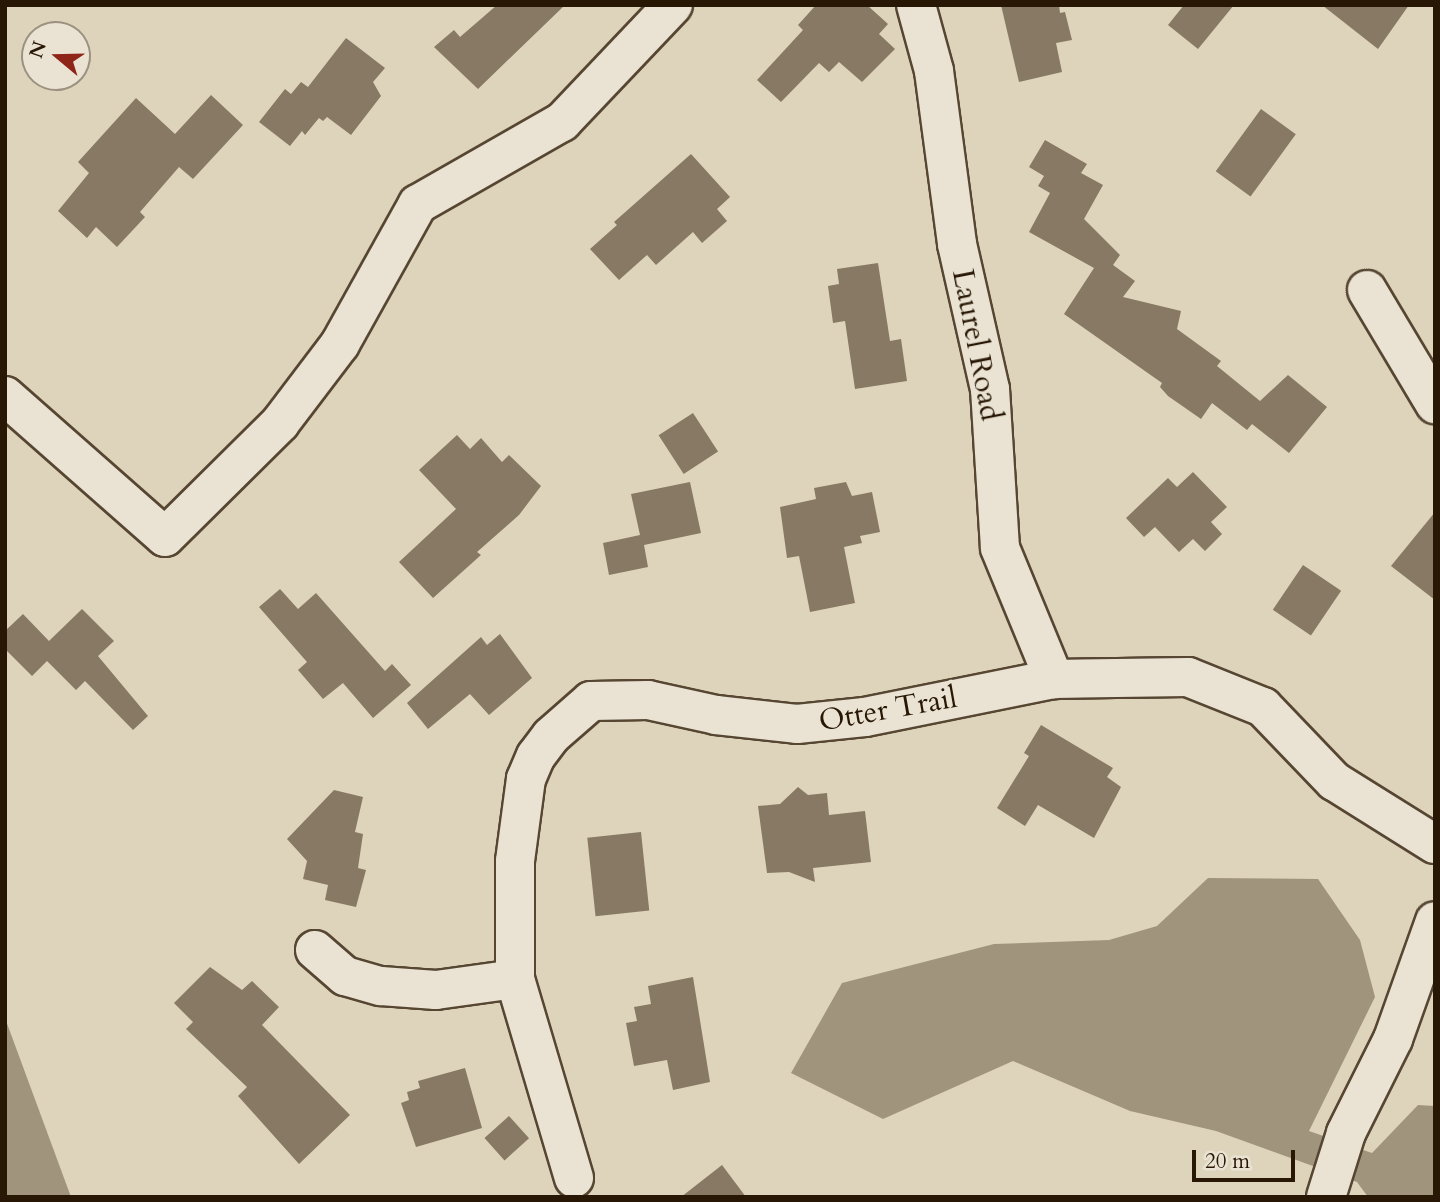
<!DOCTYPE html>
<style>
body{margin:0}
#map{position:relative;width:1440px;height:1202px;overflow:hidden;background:#ded4bb;font-family:Cardo,serif}
div>[style]{position:absolute}
.water>*{inset:0;background:#a0947d}
.building>*{inset:0;background:#877963;transform-origin:0 0}
.roads{filter:drop-shadow(2px 0 #564632) drop-shadow(-2px 0 #564632) drop-shadow(0 2px #564632) drop-shadow(0 -2px #564632)}
.minor>*{height:38px;margin:-19px;padding:0 19px;transform-origin:19px;border-radius:19px;background:#eae3d3}
span{translate:-50% -50%;white-space:nowrap;text-align:center;line-height:1.15;-webkit-text-stroke:7px #eae3d3;paint-order:stroke}
.street-label{font-size:30px;color:#281704}
.frame{position:absolute;inset:0;border:7px solid #281704;pointer-events:none}
.north{position:absolute;left:21px;top:21px;width:70px;height:70px;box-sizing:border-box;background:#eae3d3;border:2px solid #9c9180;border-radius:50%;rotate:289deg;font-size:19px;font-weight:700;line-height:28px;text-align:center;color:#281704}
.north::after{content:'';display:block;margin:auto;width:24px;height:32px;background:#8f2418;clip-path:polygon(50% 0,100% 100%,50% 72%,0 100%)}
.scale{position:absolute;left:1192px;top:1150px;width:103px;height:32px;box-sizing:border-box;border:4px solid #281704;border-top:0;padding-left:9px;font-size:21px;line-height:24px;white-space:nowrap;color:#281704;-webkit-text-stroke:5px #eae3d3;paint-order:stroke}
</style>
<div id="map">
<div class="water">
<i style="clip-path:polygon(1208px 878px,1318px 879px,1360px 940px,1375px 997px,1309px 1131px,1372px 1153px,1418px 1105px,1435px 1106px,1435px 1197px,1368px 1197px,1357px 1182px,1216px 1131px,1130px 1111px,1013px 1061px,883px 1119px,791px 1073px,842px 983px,994px 944px,1109px 940px,1157px 926px)"></i>
<i style="clip-path:polygon(5px 1018px,71px 1197px,5px 1197px)"></i>
</div>
<div class="building">
<i style="clip-path:polygon(497px 5px,565px 5px,478px 89px,434px 47px,454px 30px,460px 37px)"></i>
<i style="clip-path:polygon(816px 5px,867px 5px,888px 24px,879px 34px,895px 49px,862px 82px,839px 62px,829px 72px,819px 63px,781px 102px,757px 80px,803px 30px,798px 25px)"></i>
<i style="clip-path:polygon(1001px 5px,1059px 5px,1060px 13px,1065px 12px,1072px 40px,1056px 43px,1062px 72px,1019px 82px)"></i>
<i style="clip-path:polygon(1184px 5px,1234px 5px,1198px 49px,1168px 25px)"></i>
<i style="clip-path:polygon(1322px 5px,1409px 5px,1378px 49px)"></i>
<i style="clip-path:polygon(346px 38px,385px 68px,373px 82px,381px 96px,351px 135px,327px 117px,323px 121px,319px 118px,305px 135px,302px 131px,290px 146px,259px 122px,285px 89px,291px 94px,301px 82px,308px 87px)"></i>
<i style="clip-path:polygon(211px 95px,243px 125px,193px 179px,179px 167px,140px 212px,145px 217px,117px 247px,96px 227px,87px 238px,58px 211px,89px 173px,78px 162px,136px 98px,175px 134px)"></i>
<i style="left:1261px;top:109px;width:43px;height:77px;rotate:36deg"></i>
<i style="clip-path:polygon(1045px 140px,1087px 164px,1081px 173px,1103px 185px,1084px 219px,1120px 255px,1113px 265px,1135px 281px,1123px 297px,1181px 311px,1177px 329px,1221px 361px,1217px 366px,1260px 401px,1288px 375px,1327px 407px,1289px 453px,1252px 424px,1247px 430px,1212px 403px,1201px 419px,1168px 396px,1160px 387px,1162px 383px,1064px 314px,1094px 268px,1029px 232px,1050px 193px,1038px 186px,1044px 176px,1029px 167px)"></i>
<i style="clip-path:polygon(691px 154px,730px 197px,717px 209px,727px 221px,702px 243px,693px 232px,656px 265px,647px 255px,619px 280px,590px 249px,617px 225px,614px 222px)"></i>
<i style="clip-path:polygon(878px 263px,890px 341px,901px 339px,907px 381px,855px 389px,845px 321px,833px 323px,828px 286px,839px 284px,837px 269px)"></i>
<i style="left:693px;top:413px;width:46px;height:41px;rotate:57deg"></i>
<i style="clip-path:polygon(457px 435px,470px 449px,481px 438px,502px 462px,509px 455px,541px 486px,519px 515px,477px 552px,481px 555px,433px 598px,399px 562px,456px 509px,419px 470px)"></i>
<i style="clip-path:polygon(1193px 472px,1227px 507px,1211px 522px,1222px 534px,1205px 551px,1193px 539px,1179px 552px,1155px 527px,1144px 537px,1126px 518px,1168px 478px,1177px 487px)"></i>
<i style="clip-path:polygon(690px 482px,701px 533px,644px 545px,648px 567px,609px 575px,603px 543px,640px 535px,631px 494px)"></i>
<i style="clip-path:polygon(846px 482px,852px 496px,872px 492px,880px 532px,860px 536px,862px 543px,844px 547px,855px 603px,810px 612px,799px 556px,787px 558px,780px 507px,816px 499px,814px 488px)"></i>
<i style="clip-path:polygon(1435px 512px,1435px 600px,1391px 566px)"></i>
<i style="left:1303px;top:565px;width:46px;height:54px;rotate:34deg"></i>
<i style="clip-path:polygon(280px 589px,298px 609px,316px 593px,385px 671px,392px 664px,411px 685px,373px 718px,343px 683px,323px 699px,298px 670px,307px 662px,259px 607px)"></i>
<i style="clip-path:polygon(82px 609px,114px 641px,98px 656px,148px 716px,133px 730px,85px 681px,76px 690px,47px 661px,32px 676px,5px 649px,5px 631px,23px 614px,49px 641px)"></i>
<i style="clip-path:polygon(500px 634px,532px 678px,489px 715px,470px 694px,428px 729px,407px 703px,481px 637px,487px 645px)"></i>
<i style="clip-path:polygon(1041px 725px,1113px 768px,1107px 777px,1121px 787px,1094px 838px,1038px 805px,1025px 826px,997px 808px,1029px 756px,1024px 753px)"></i>
<i style="clip-path:polygon(798px 787px,808px 795px,827px 793px,829px 815px,865px 811px,871px 862px,813px 868px,815px 882px,789px 872px,767px 873px,758px 806px,780px 804px)"></i>
<i style="clip-path:polygon(334px 790px,363px 797px,355px 832px,363px 834px,358px 868px,366px 870px,356px 907px,325px 900px,328px 885px,303px 879px,307px 861px,287px 839px)"></i>
<i style="left:641px;top:832px;width:79px;height:54px;rotate:84deg"></i>
<i style="clip-path:polygon(210px 967px,242px 990px,252px 981px,279px 1007px,262px 1025px,350px 1115px,299px 1164px,238px 1096px,247px 1087px,186px 1029px,193px 1022px,174px 1003px)"></i>
<i style="clip-path:polygon(693px 977px,710px 1082px,673px 1090px,667px 1060px,634px 1066px,626px 1023px,637px 1021px,634px 1007px,651px 1004px,648px 986px)"></i>
<i style="clip-path:polygon(465px 1068px,482px 1128px,416px 1147px,401px 1103px,409px 1100px,407px 1092px,420px 1088px,418px 1081px)"></i>
<i style="left:509px;top:1116px;width:30px;height:33px;rotate:48deg"></i>
<i style="clip-path:polygon(722px 1165px,746px 1197px,681px 1197px)"></i>
</div>
<div class="roads">
<div class="minor">
<i style="left:916px;top:5px;width:68px;rotate:74.7deg"></i>
<i style="left:934px;top:71px;width:175px;rotate:82.4deg"></i>
<i style="left:957px;top:244px;width:149px;rotate:77.2deg"></i>
<i style="left:990px;top:389px;width:159px;rotate:86.4deg"></i>
<i style="left:1000px;top:548px;width:142px;rotate:67.6deg"></i>
<i style="left:1367px;top:290px;width:133px;rotate:59.2deg"></i>
<i style="left:5px;top:396px;width:213px;rotate:41.4deg"></i>
<i style="left:165px;top:537px;width:162px;rotate:-44.7deg"></i>
<i style="left:280px;top:423px;width:99px;rotate:-52.8deg"></i>
<i style="left:340px;top:344px;width:160px;rotate:-60.9deg"></i>
<i style="left:418px;top:204px;width:166px;rotate:-29.7deg"></i>
<i style="left:562px;top:122px;width:161px;rotate:-46.5deg"></i>
<i style="left:315px;top:950px;width:40px;rotate:41deg"></i>
<i style="left:345px;top:976px;width:37px;rotate:16deg"></i>
<i style="left:381px;top:986px;width:55px;rotate:4.2deg"></i>
<i style="left:436px;top:990px;width:80px;rotate:-7.9deg"></i>
<i style="left:574px;top:1178px;width:208px;rotate:-106.5deg"></i>
<i style="left:515px;top:979px;width:118px;rotate:-90deg"></i>
<i style="left:515px;top:861px;width:83px;rotate:-82.4deg"></i>
<i style="left:526px;top:779px;width:25px;rotate:-67deg"></i>
<i style="left:536px;top:756px;width:25px;rotate:-53deg"></i>
<i style="left:551px;top:736px;width:53px;rotate:-41.2deg"></i>
<i style="left:591px;top:701px;width:57px;rotate:-1deg"></i>
<i style="left:648px;top:700px;width:70px;rotate:12.4deg"></i>
<i style="left:716px;top:715px;width:81px;rotate:6.3deg"></i>
<i style="left:797px;top:724px;width:68px;rotate:-5.9deg"></i>
<i style="left:865px;top:717px;width:193px;rotate:-11.4deg"></i>
<i style="left:1054px;top:679px;width:134px;rotate:-0.9deg"></i>
<i style="left:1188px;top:677px;width:81px;rotate:21.8deg"></i>
<i style="left:1263px;top:707px;width:103px;rotate:46.2deg"></i>
<i style="left:1334px;top:781px;width:119px;rotate:32deg"></i>
<i style="left:1326px;top:1197px;width:67px;rotate:-72.6deg"></i>
<i style="left:1346px;top:1133px;width:105px;rotate:-63.4deg"></i>
<i style="left:1393px;top:1039px;width:125px;rotate:-70.4deg"></i>
</div>
</div>
<div class="street-label">
<span style="left:976px;top:345px;rotate:79deg">Laurel Road</span>
<span style="left:888px;top:710px;rotate:-10deg">Otter Trail</span>
</div>
<div class="frame"></div>
<div class="north">N</div>
<div class="scale">20 m</div>
</div>
